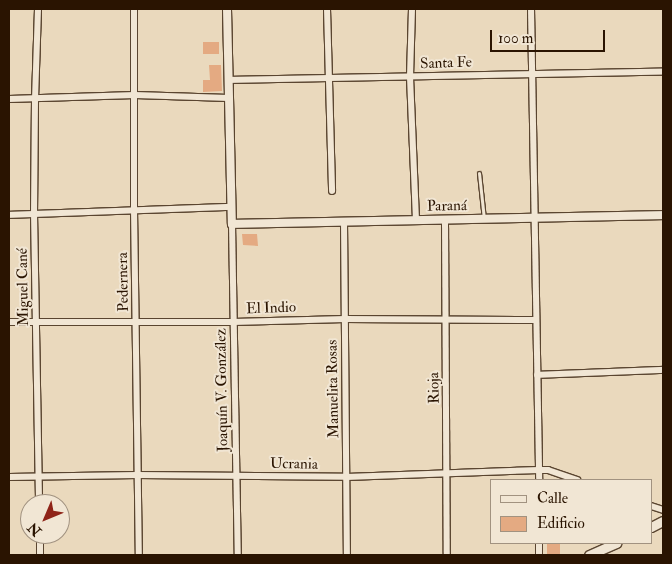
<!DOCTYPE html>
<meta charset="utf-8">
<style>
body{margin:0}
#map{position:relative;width:672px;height:564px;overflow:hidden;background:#ead9bd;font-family:"IM FELL Double Pica",serif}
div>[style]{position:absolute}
.building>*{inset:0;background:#e4aa82;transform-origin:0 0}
.roads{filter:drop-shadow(1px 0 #5a4530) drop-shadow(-1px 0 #5a4530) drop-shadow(0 1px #5a4530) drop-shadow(0 -1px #5a4530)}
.service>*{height:3px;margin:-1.5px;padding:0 1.5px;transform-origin:1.5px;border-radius:1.5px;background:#f1e6d4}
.minor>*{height:6px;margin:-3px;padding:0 3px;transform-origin:3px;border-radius:3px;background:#f1e6d4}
.tertiary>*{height:8px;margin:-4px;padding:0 4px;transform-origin:4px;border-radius:4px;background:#f1e6d4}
.secondary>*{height:9px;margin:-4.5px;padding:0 4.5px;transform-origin:4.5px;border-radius:4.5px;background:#f1e6d4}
span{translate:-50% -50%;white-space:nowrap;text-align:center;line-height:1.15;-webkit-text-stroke:4px #f1e6d4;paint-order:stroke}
.street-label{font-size:15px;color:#2a1401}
.frame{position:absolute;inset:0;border:10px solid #2a1401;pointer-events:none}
.legend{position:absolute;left:490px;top:479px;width:162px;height:65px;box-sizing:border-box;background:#f1e6d4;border:1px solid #a19280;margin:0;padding:6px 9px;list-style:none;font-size:15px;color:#2a1401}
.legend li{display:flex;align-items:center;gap:10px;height:25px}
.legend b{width:25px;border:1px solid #a19280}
.north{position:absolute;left:20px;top:494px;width:50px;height:50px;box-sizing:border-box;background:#f1e6d4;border:1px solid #a19280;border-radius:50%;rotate:225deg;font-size:14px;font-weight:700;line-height:20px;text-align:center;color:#2a1401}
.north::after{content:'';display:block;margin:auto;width:18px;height:22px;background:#8f2418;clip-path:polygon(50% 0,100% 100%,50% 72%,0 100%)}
.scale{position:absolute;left:490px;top:30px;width:115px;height:22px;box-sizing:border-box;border:2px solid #2a1401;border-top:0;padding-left:6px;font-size:15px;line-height:18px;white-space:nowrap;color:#2a1401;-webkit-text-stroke:4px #f1e6d4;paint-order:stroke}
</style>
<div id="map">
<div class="building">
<i style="left:203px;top:42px;width:16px;height:12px"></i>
<i style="clip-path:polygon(209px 65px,221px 65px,222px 91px,203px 92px,203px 80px,210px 80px)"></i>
<i style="clip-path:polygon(242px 234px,257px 234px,258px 246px,243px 245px)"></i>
<i style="left:547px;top:543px;width:13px;height:12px"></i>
</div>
<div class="roads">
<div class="service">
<i style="left:479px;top:173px;width:46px;rotate:83.8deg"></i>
</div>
<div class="minor">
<i style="left:38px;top:9px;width:91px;rotate:91.9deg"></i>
<i style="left:35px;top:100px;width:113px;rotate:90.5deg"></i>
<i style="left:34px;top:213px;width:291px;rotate:89deg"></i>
<i style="left:134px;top:9px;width:200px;rotate:90deg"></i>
<i style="left:134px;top:209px;width:346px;rotate:89.2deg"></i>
<i style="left:327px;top:9px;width:182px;rotate:88.4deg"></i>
<i style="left:412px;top:9px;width:68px;rotate:91.7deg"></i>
<i style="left:410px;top:77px;width:144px;rotate:87.6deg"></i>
<i style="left:531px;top:9px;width:471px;rotate:89deg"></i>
<i style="left:229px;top:80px;width:434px;rotate:-1.1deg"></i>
<i style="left:9px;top:99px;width:126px;rotate:-1.8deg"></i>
<i style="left:135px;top:95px;width:94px;rotate:1.8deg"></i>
<i style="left:9px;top:215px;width:221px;rotate:-2.1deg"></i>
<i style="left:445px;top:221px;width:334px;rotate:89.7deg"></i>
<i style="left:344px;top:222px;width:333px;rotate:89.5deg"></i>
<i style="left:232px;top:224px;width:331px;rotate:89deg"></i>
<i style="left:9px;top:322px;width:224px"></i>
<i style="left:233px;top:322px;width:112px;rotate:-1.5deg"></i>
<i style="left:345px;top:319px;width:190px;rotate:0.3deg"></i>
<i style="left:537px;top:375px;width:126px;rotate:-2.3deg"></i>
<i style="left:9px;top:477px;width:128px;rotate:-0.9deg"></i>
<i style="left:137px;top:475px;width:209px;rotate:0.5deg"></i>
<i style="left:346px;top:477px;width:193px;rotate:-2.1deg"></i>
<i style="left:539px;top:470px;width:9px"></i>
<i style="left:548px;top:470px;width:31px;rotate:19deg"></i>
<i style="left:651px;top:506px;width:13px;rotate:18deg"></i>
<i style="left:40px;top:534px;width:21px;rotate:90deg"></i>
<i style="left:539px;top:543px;width:12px;rotate:90deg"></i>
</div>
<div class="tertiary">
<i style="left:227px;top:9px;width:215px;rotate:88.7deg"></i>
<i style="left:232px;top:224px;width:431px;rotate:-1.2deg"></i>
</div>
<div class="secondary">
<i style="left:651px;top:527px;width:13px;rotate:-27deg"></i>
<i style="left:589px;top:555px;width:30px;rotate:-24deg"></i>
</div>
</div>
<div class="street-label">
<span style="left:446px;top:63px;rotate:-2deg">Santa Fe</span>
<span style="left:447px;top:206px;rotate:-1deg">Paraná</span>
<span style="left:123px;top:282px;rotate:-91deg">Pedernera</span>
<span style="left:23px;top:287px;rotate:-91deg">Miguel Cané</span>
<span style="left:271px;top:308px;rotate:-2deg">El Indio</span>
<span style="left:434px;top:388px;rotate:-91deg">Rioja</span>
<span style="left:333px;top:389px;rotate:-91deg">Manuelita Rosas</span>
<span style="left:222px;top:390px;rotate:-91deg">Joaquín V. González</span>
<span style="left:294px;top:464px;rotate:1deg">Ucrania</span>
</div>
<div class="frame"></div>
<ul class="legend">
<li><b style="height:6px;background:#f1e6d4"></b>Calle</li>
<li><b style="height:14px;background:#e4aa82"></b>Edificio</li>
</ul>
<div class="north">N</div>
<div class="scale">100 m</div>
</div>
